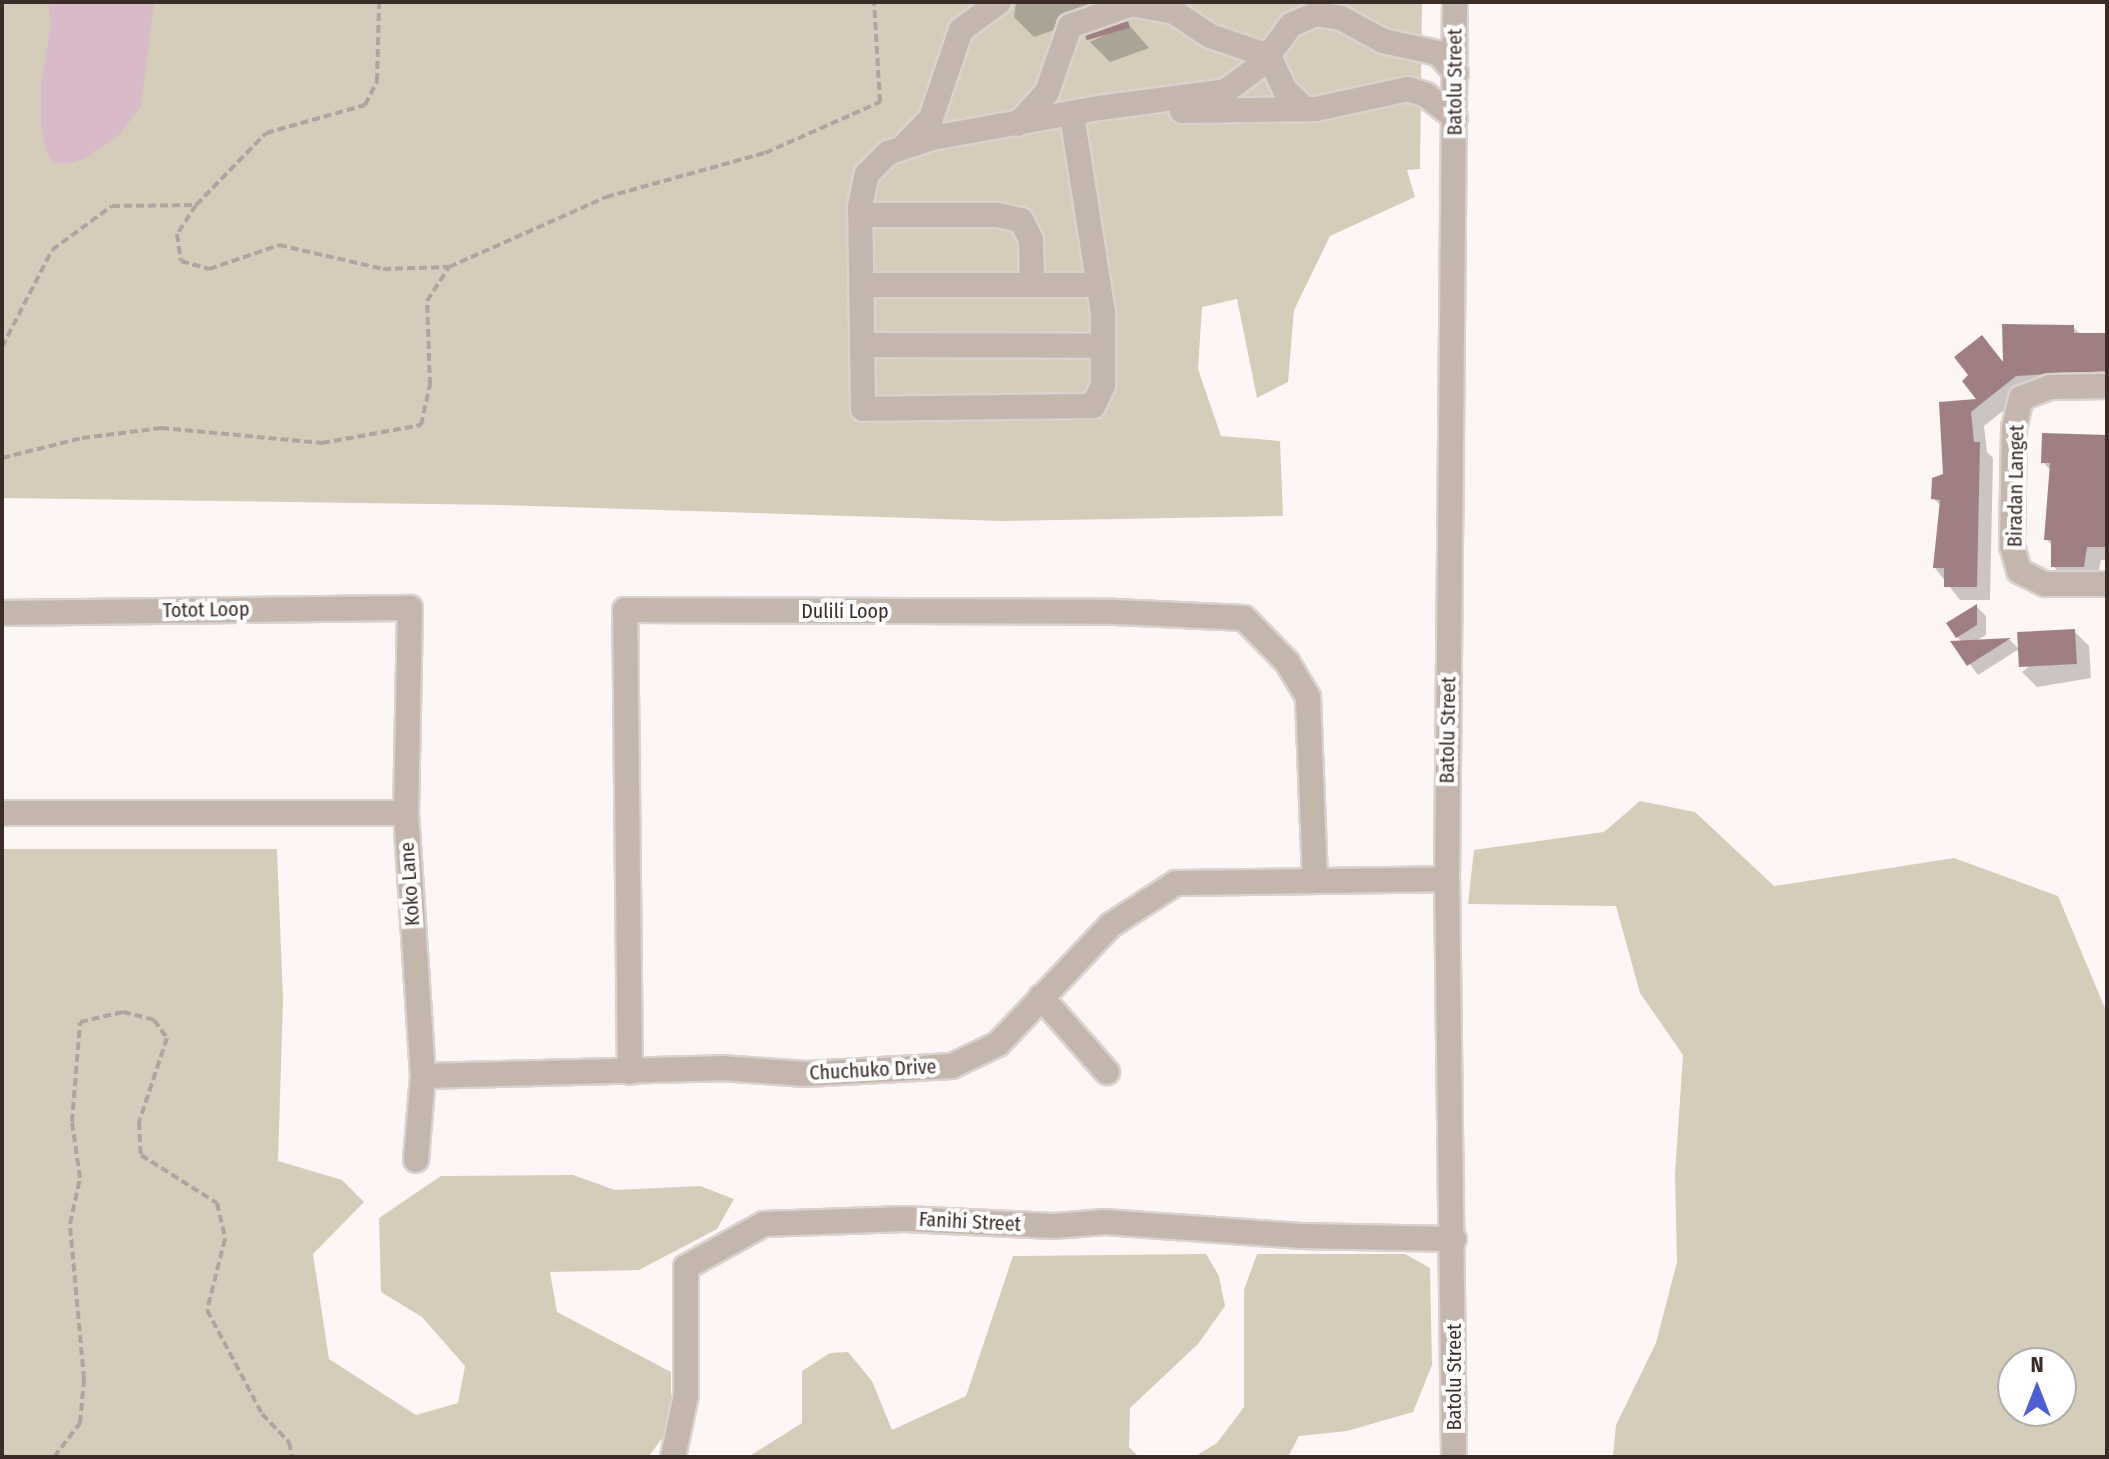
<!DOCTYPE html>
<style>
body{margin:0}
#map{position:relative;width:2109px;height:1459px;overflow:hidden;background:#fef6f4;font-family:"Fira Sans Condensed",sans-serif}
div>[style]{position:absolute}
.green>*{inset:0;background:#d5cdb9}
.water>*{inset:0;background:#d9bac9}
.shadow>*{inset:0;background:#0003}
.building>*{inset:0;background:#a07f82;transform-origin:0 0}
.path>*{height:4px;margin-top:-2px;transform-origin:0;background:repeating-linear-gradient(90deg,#afa4a1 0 8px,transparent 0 12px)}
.roads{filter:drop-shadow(2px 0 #dbd2cf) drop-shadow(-2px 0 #dbd2cf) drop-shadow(0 2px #dbd2cf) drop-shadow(0 -2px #dbd2cf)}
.minor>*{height:24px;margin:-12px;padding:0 12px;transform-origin:12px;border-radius:12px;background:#c4b6ac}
span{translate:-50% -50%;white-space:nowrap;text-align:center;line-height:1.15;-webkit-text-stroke:8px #fff;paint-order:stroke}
.street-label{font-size:20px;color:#3b2c28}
.frame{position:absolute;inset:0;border:4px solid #3b2c28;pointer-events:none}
.north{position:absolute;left:1997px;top:1347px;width:80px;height:80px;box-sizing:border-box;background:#fff;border:2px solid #b1aba9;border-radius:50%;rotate:0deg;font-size:22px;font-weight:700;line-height:32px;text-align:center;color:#3b2c28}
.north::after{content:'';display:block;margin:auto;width:28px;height:36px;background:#4e5fd4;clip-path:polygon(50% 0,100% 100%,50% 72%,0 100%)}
</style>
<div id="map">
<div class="green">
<i style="clip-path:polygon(2px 2px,1422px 2px,1420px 169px,1407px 170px,1415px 197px,1330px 236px,1294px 310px,1288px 382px,1257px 398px,1237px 299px,1202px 307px,1198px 369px,1221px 436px,1280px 441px,1283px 516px,1003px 521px,503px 505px,2px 498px)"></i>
<i style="clip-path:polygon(evenodd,1640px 801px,1695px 812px,1774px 886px,1954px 858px,2058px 896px,2107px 1013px,2107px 1457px,1613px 1457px,1616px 1425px,1656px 1343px,1677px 1262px,1675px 1174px,1683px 1055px,1640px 993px,1616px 906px,1468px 904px,1474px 850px,1604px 832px,1640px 801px,2061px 1363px,2061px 1411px,2013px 1411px,2013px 1363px,2061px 1363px)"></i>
<i style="clip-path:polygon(2px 849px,277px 849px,283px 1000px,278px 1161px,342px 1180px,364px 1202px,313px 1254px,329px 1359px,416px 1415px,458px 1403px,465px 1366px,422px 1317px,381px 1292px,379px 1218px,441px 1176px,573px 1175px,615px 1190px,700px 1186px,734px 1199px,717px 1229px,639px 1270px,550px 1272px,557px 1312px,671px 1372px,671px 1427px,648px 1457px,2px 1457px)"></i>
<i style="clip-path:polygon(1206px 1254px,1219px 1276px,1225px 1306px,1198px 1344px,1130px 1408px,1129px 1447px,1139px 1457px,748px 1457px,802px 1423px,802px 1371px,830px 1353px,848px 1352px,872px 1381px,892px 1430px,966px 1396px,1013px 1256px)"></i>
<i style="clip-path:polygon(1257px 1254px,1405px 1254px,1430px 1268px,1432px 1365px,1413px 1412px,1347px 1431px,1299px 1436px,1288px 1457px,1194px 1457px,1217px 1443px,1244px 1407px,1244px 1290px)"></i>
</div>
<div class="water">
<i style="clip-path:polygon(48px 2px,154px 2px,141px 106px,120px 134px,86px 158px,65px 164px,53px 162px,46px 152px,41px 125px,41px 85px,51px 23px)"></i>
</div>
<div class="shadow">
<i style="clip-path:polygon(1016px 2px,1133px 2px,1034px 37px,1014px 17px)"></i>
<i style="clip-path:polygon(1128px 24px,1149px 48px,1110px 62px,1090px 42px)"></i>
<i style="clip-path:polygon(2073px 327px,2081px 335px,2107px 335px,2107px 385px,2031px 389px,1984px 426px,1987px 452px,1993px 458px,1990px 600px,1960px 600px,1935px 568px,1941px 506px,1933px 498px,1945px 475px,1941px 404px,1980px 401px,1971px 376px,1982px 338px,2005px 364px)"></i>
<i style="clip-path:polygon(2107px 436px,2107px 560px,2101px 560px,2097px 580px,2067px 580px,2053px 566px,2053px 546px,2046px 539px,2051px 471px,2043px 462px)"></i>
<i style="clip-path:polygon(1976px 606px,1986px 616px,1986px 635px,1974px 642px,2010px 640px,2019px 649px,1978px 675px,1954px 643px,1963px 643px,1957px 637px)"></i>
<i style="clip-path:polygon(2074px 631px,2089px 646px,2091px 678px,2037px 687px,2022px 672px)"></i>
</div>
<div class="building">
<i style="left:1128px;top:21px;width:7px;height:45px;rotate:74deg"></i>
<i style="clip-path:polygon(2002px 324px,2074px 325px,2074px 333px,2107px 333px,2107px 371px,2016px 376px,1971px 412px,1974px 442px,1980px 442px,1977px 587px,1944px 587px,1944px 568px,1933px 568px,1940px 500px,1931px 499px,1932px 478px,1943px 474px,1939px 402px,1976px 399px,1962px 381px,1968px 375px,1954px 357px,1982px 335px,2003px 362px)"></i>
<i style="clip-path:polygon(2042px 433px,2107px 435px,2107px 547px,2087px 547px,2084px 567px,2051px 567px,2051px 540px,2044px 540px,2050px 463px,2041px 463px)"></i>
<i style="clip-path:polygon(1977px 604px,1977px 625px,1956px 638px,1946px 623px)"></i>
<i style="left:2075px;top:629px;width:35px;height:58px;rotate:87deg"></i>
<i style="clip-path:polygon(2011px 638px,1967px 666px,1950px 641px)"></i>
</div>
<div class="path">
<i style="left:196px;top:205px;width:35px;rotate:123deg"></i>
<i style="left:177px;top:234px;width:27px;rotate:82deg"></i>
<i style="left:181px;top:261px;width:29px;rotate:16deg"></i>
<i style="left:209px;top:269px;width:74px;rotate:-18.9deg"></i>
<i style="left:279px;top:245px;width:107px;rotate:13deg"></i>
<i style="left:383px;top:269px;width:66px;rotate:-1.7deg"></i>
<i style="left:449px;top:267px;width:172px;rotate:-24deg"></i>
<i style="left:606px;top:197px;width:165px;rotate:-15.5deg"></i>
<i style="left:765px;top:153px;width:126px;rotate:-23.9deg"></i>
<i style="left:880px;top:102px;width:100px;rotate:-93.4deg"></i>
<i style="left:2px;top:347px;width:109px;rotate:-62.7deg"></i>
<i style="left:52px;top:250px;width:74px;rotate:-36.3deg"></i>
<i style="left:112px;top:206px;width:84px;rotate:-0.7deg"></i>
<i style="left:196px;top:205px;width:100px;rotate:-45.8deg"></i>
<i style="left:266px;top:133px;width:103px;rotate:-15.8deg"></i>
<i style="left:365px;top:105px;width:27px;rotate:-63deg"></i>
<i style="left:377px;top:81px;width:79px;rotate:-88.5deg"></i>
<i style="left:2px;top:458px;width:82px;rotate:-14deg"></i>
<i style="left:82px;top:438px;width:80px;rotate:-7.2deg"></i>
<i style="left:161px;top:428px;width:162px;rotate:5.3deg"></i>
<i style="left:322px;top:443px;width:101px;rotate:-10.3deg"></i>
<i style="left:421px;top:425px;width:41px;rotate:-77.3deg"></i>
<i style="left:430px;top:385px;width:84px;rotate:-92deg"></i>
<i style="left:427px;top:301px;width:40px;rotate:-57.1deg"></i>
<i style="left:54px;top:1457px;width:43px;rotate:-52.6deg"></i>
<i style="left:80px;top:1423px;width:44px;rotate:-84.8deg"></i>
<i style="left:84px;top:1379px;width:156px;rotate:-95.2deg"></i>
<i style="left:70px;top:1224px;width:47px;rotate:-77.7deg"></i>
<i style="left:80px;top:1178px;width:57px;rotate:-98.1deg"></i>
<i style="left:72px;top:1122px;width:100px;rotate:-85.4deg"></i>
<i style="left:80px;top:1022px;width:44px;rotate:-13.1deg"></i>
<i style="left:123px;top:1012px;width:32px;rotate:14deg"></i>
<i style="left:154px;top:1020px;width:22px;rotate:54deg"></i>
<i style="left:167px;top:1038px;width:89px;rotate:108.4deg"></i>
<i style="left:139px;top:1122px;width:33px;rotate:87deg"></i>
<i style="left:141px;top:1155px;width:90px;rotate:32.3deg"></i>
<i style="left:217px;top:1203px;width:37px;rotate:77deg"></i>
<i style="left:225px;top:1239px;width:73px;rotate:104.2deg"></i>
<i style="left:207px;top:1310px;width:118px;rotate:62.1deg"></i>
<i style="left:262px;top:1414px;width:39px;rotate:46deg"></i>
<i style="left:289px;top:1442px;width:15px;rotate:79deg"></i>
</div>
<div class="roads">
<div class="minor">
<i style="left:1182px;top:111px;width:134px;rotate:-0.9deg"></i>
<i style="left:1316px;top:109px;width:94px;rotate:-12.3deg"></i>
<i style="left:1408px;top:89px;width:19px;rotate:18deg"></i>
<i style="left:1426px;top:95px;width:37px;rotate:38deg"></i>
<i style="left:1072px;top:115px;width:199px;rotate:81.1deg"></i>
<i style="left:1103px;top:312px;width:73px;rotate:90deg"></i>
<i style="left:1103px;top:385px;width:23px;rotate:115deg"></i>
<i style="left:1093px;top:406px;width:230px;rotate:179.3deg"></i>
<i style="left:863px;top:409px;width:203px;rotate:-90.8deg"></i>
<i style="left:860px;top:206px;width:33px;rotate:-78deg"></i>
<i style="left:867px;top:174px;width:30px;rotate:-45deg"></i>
<i style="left:888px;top:153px;width:46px;rotate:-18.8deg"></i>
<i style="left:932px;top:138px;width:170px;rotate:-10.2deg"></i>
<i style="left:1099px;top:108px;width:128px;rotate:-7.6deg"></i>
<i style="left:1226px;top:91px;width:45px;rotate:-36.9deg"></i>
<i style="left:1262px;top:64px;width:49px;rotate:-53.4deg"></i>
<i style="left:1291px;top:25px;width:27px;rotate:-24deg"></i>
<i style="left:1316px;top:14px;width:25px;rotate:9deg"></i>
<i style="left:1341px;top:18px;width:48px;rotate:28.7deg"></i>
<i style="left:1383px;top:41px;width:56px;rotate:12.3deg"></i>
<i style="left:1438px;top:53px;width:27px;rotate:48deg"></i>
<i style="left:1018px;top:124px;width:43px;rotate:-47.8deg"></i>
<i style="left:1047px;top:92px;width:70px;rotate:-70.8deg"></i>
<i style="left:1070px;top:26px;width:66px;rotate:-19.5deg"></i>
<i style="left:1132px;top:4px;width:43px;rotate:10.8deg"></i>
<i style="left:1174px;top:12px;width:43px;rotate:33.7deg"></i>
<i style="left:1210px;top:36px;width:62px;rotate:18.7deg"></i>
<i style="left:1269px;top:56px;width:38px;rotate:65deg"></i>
<i style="left:1285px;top:90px;width:28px;rotate:44deg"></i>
<i style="left:906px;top:144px;width:36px;rotate:-46deg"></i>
<i style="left:931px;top:118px;width:93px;rotate:-71.2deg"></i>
<i style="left:961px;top:30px;width:47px;rotate:-36.4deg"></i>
<i style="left:860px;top:215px;width:137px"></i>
<i style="left:997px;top:215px;width:25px;rotate:12deg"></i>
<i style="left:1021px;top:220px;width:22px;rotate:63deg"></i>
<i style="left:1031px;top:240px;width:45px;rotate:88.7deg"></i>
<i style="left:861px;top:285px;width:238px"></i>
<i style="left:862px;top:345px;width:241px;rotate:0.2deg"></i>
<i style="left:2107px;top:386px;width:57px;rotate:179deg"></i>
<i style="left:2050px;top:387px;width:31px;rotate:159deg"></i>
<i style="left:2021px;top:398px;width:31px;rotate:103deg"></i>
<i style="left:2014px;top:428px;width:118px;rotate:91deg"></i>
<i style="left:2012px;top:546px;width:26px;rotate:74deg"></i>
<i style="left:2019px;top:571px;width:29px;rotate:27deg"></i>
<i style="left:2045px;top:584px;width:62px"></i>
<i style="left:2px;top:613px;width:408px;rotate:-0.7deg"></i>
<i style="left:410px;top:608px;width:205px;rotate:91.1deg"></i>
<i style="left:406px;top:813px;width:264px;rotate:86.3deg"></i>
<i style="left:423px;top:1076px;width:84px;rotate:94.8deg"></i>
<i style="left:2px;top:813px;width:404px"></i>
<i style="left:1041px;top:997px;width:100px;rotate:48.7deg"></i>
<i style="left:630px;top:1072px;width:462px;rotate:-90.6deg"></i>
<i style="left:625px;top:610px;width:490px;rotate:0.2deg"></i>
<i style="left:1115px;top:612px;width:129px;rotate:2.7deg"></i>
<i style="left:1244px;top:618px;width:62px;rotate:45.7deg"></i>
<i style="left:1287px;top:662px;width:41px;rotate:59deg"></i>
<i style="left:1308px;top:697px;width:180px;rotate:87.8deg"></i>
<i style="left:423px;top:1076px;width:298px;rotate:-1.5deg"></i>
<i style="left:721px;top:1068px;width:85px;rotate:4deg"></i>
<i style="left:806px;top:1074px;width:146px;rotate:-3.1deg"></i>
<i style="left:952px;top:1066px;width:51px;rotate:-25.6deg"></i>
<i style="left:998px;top:1044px;width:164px;rotate:-46.5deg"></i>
<i style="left:1111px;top:925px;width:77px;rotate:-32.9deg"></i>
<i style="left:1176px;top:883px;width:271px;rotate:-0.8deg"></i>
<i style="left:673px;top:1457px;width:63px;rotate:-78.2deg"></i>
<i style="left:686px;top:1395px;width:128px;rotate:-90deg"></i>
<i style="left:686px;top:1267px;width:89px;rotate:-28.9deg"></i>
<i style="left:764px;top:1224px;width:141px;rotate:-2deg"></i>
<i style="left:905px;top:1219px;width:149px;rotate:2.7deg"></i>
<i style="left:1054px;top:1226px;width:51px;rotate:-4.5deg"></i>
<i style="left:1105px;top:1222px;width:197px;rotate:4.1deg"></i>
<i style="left:1302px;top:1236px;width:152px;rotate:1.1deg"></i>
<i style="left:1454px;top:1457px;width:578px;rotate:-90.69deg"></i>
<i style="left:1447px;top:879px;width:877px;rotate:-89.48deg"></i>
</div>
</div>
<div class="street-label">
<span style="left:1455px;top:82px;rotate:-90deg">Batolu Street</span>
<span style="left:2016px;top:486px;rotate:-89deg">Biradan Langet</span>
<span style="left:206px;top:610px;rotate:-1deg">Totot Loop</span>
<span style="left:845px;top:611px">Dulili Loop</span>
<span style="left:1448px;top:730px;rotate:-89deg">Batolu Street</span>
<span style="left:410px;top:884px;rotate:-94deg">Koko Lane</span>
<span style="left:873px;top:1070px;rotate:-3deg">Chuchuko Drive</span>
<span style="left:970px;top:1222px;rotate:3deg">Fanihi Street</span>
<span style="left:1454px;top:1377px;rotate:-90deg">Batolu Street</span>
</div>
<div class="frame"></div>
<div class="north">N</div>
</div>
